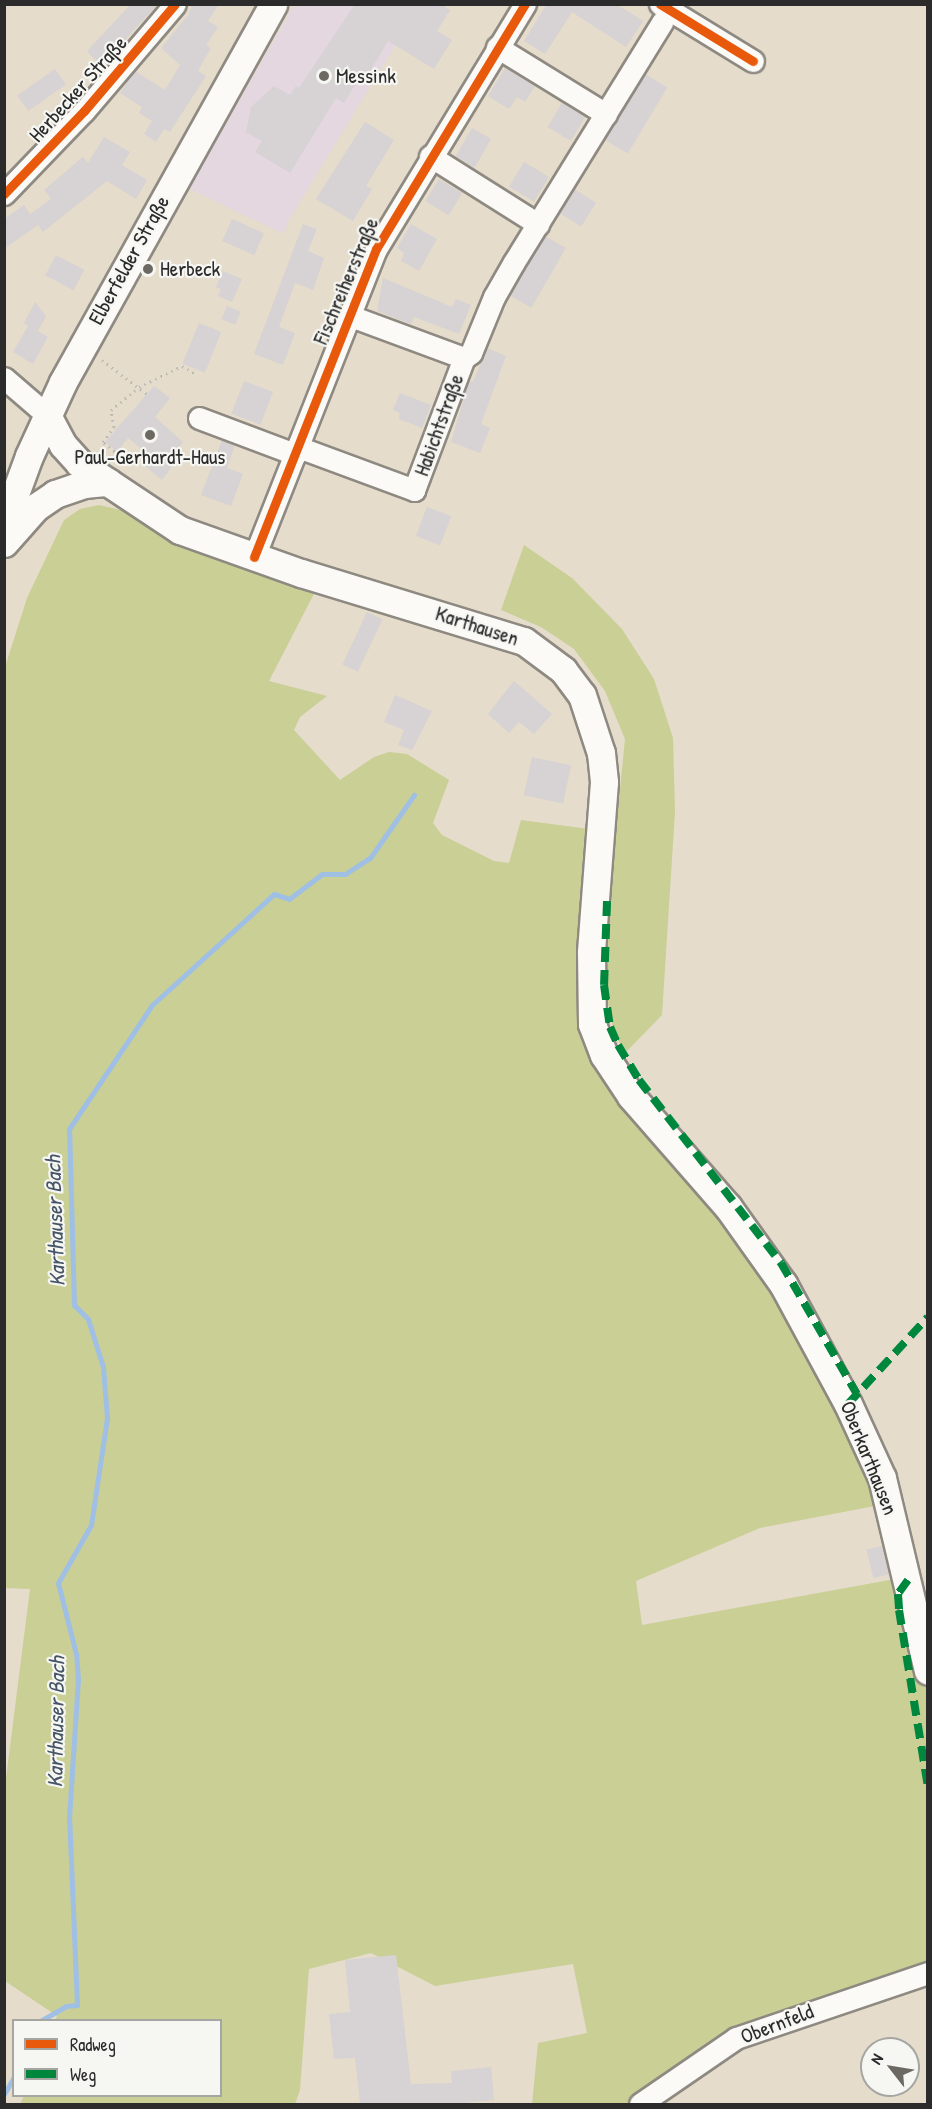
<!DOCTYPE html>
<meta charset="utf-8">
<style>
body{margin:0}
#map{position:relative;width:932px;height:2109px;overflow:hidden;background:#e5dccb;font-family:"Patrick Hand",sans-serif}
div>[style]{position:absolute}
.built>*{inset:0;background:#e4d7e0}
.green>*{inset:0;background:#c9cf95}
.stream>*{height:5px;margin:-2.5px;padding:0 2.5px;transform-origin:2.5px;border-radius:2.5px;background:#a0bfe4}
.building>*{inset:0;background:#d7d2d3;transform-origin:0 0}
.path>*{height:3px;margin-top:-1.5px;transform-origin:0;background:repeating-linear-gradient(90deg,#bcbbb7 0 1.5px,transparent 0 6px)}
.roads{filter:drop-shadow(2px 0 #8e8981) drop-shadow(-2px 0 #8e8981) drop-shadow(0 2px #8e8981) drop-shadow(0 -2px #8e8981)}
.minor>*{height:21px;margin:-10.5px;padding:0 10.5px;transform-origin:10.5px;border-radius:10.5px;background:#fbfaf7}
.major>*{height:27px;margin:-13.5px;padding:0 13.5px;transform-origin:13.5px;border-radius:13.5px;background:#fbfaf7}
.quiet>*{height:8px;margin-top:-4px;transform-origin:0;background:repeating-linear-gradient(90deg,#00873e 0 15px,transparent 0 23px)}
.cycleway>*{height:9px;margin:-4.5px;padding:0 4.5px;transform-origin:4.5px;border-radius:4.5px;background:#e8590c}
.dots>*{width:16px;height:16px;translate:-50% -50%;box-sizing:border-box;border:3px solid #f6f6f2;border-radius:50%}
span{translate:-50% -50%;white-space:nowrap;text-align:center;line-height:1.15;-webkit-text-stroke:4.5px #f6f6f2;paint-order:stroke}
.poi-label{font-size:21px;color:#2b2b2b}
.left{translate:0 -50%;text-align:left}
.street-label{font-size:21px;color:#2b2b2b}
.water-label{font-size:22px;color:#455466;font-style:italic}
.frame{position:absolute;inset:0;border:6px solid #2b2b2b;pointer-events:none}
.legend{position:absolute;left:12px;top:2019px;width:210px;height:78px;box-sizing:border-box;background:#f6f6f2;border:2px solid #a5a5a2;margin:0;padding:8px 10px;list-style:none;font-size:18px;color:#2b2b2b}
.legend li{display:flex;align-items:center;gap:12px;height:30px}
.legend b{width:30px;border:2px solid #a5a5a2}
.north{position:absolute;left:860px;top:2037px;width:60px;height:60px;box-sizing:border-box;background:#f6f6f2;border:2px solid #a5a5a2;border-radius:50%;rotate:301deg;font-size:16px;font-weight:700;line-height:24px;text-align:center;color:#2b2b2b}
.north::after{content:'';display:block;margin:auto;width:21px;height:27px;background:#6c6963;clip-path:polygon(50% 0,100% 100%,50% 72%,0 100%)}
</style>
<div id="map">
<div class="built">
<i style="clip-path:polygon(294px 5px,420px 5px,289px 220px,284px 234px,189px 189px)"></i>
</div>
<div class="green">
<i style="clip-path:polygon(99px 505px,125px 511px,166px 535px,318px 586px,269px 681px,327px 696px,300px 717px,294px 730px,340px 780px,374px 757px,389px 752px,407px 754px,449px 780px,433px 823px,442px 835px,494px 861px,509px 863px,521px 820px,589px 829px,576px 954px,577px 979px,589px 1025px,778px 1286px,885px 1504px,760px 1528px,636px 1581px,642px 1625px,906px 1577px,927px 1674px,927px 1969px,737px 2034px,638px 2104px,532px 2104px,538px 2043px,587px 2033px,573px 1964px,435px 1986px,371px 1953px,309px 1969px,300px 2090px,295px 2104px,20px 2104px,24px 2096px,220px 2096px,220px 2020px,55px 2020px,57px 2016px,5px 1981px,5px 1786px,30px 1589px,5px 1588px,5px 667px,27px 598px,64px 520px,80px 509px)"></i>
<i style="clip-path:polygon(524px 545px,572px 578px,622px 629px,654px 679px,673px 738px,675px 812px,662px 1015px,627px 1051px,617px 1039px,609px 1013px,604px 949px,625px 739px,605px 691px,574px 649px,541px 627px,501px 610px)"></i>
</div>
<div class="stream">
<i style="left:42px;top:2020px;width:28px;rotate:-30deg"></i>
<i style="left:66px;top:2006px;width:11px;rotate:-5deg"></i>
<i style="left:77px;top:2005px;width:187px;rotate:-92.4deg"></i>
<i style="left:69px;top:1818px;width:138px;rotate:-86.3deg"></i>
<i style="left:78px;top:1680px;width:26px;rotate:-94deg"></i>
<i style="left:76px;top:1654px;width:73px;rotate:-104.2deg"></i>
<i style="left:58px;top:1583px;width:67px;rotate:-60.4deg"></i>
<i style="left:91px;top:1525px;width:108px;rotate:-81.5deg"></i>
<i style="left:107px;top:1418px;width:51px;rotate:-94.5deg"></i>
<i style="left:103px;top:1367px;width:50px;rotate:-107.4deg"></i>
<i style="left:88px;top:1319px;width:20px;rotate:-135deg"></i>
<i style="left:74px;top:1305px;width:176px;rotate:-91.6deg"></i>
<i style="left:69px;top:1129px;width:149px;rotate:-56.2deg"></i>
<i style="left:152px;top:1005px;width:165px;rotate:-42.3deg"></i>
<i style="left:274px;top:894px;width:16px;rotate:18deg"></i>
<i style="left:289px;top:899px;width:41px;rotate:-37.1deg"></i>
<i style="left:322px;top:874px;width:23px"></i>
<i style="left:345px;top:874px;width:30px;rotate:-33deg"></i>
<i style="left:370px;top:858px;width:77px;rotate:-55.1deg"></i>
<i style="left:4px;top:2094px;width:20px;rotate:-60deg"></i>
</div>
<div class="building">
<i style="clip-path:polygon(131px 4px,158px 4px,101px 66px,87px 51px)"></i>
<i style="clip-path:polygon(192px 4px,219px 4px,208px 21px,218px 27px,206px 45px,211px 48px,198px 71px,206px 76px,170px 132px,164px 129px,156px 142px,144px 134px,152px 121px,139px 113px,142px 107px,120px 93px,135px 71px,165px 90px,180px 65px,161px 48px,189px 14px)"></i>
<i style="clip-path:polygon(355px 4px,441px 4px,450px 10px,437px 31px,452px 40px,434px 69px,388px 41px,366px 78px,361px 75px,344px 103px,336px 98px,290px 173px,255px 152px,262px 141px,246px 132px,251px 107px,274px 86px,290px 95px,296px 86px,299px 88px)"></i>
<i style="clip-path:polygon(547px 4px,616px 4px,643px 21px,626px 47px,572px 12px,545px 54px,524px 41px)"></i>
<i style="clip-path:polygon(505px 68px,535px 86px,525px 102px,517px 97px,509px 109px,488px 96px)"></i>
<i style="left:55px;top:69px;width:19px;height:46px;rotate:55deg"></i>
<i style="left:645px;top:74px;width:26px;height:77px;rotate:31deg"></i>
<i style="left:562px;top:103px;width:27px;height:28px;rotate:31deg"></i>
<i style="clip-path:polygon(365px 122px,394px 140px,366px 186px,372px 189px,353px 221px,316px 199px)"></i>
<i style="left:472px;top:128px;width:22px;height:33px;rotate:30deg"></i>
<i style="clip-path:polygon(104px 137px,130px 152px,122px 165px,147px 180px,136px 199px,107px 181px,43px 232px,38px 225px,4px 249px,4px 219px,24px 205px,30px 214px,51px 199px,44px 190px,83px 157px,88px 163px)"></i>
<i style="left:524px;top:162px;width:29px;height:29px;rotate:31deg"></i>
<i style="left:439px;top:179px;width:27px;height:26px;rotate:31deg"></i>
<i style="left:574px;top:189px;width:26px;height:28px;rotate:32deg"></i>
<i style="left:232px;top:219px;width:35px;height:24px;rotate:24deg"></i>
<i style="clip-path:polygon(303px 224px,317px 229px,308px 251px,324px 258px,313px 290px,295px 283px,279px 327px,295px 333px,283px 365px,254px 354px)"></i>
<i style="clip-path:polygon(411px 224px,437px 239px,419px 271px,401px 261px,404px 253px,397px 248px)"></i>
<i style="left:545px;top:236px;width:24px;height:69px;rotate:30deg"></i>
<i style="left:56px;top:255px;width:32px;height:23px;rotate:28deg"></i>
<i style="clip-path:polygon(223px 271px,242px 279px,232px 302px,218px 296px,221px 289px,216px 287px)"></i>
<i style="clip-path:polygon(383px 278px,452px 307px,456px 299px,471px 305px,459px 334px,414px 317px,411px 324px,377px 311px)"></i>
<i style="clip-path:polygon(35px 302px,46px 316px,38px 331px,48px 337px,33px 364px,13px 352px,28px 326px,24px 323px)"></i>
<i style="left:227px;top:306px;width:15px;height:14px;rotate:23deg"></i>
<i style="left:199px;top:323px;width:24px;height:44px;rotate:22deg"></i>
<i style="clip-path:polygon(487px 348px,506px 356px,481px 424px,490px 428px,480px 453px,451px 442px,469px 381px,473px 382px)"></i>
<i style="left:244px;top:381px;width:31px;height:35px;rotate:21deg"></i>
<i style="clip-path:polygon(154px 386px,170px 398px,155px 417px,183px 442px,171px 457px,176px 461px,162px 480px,144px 465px,151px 456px,128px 438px,117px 452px,105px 442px)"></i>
<i style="clip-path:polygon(400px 393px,431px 405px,422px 428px,399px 419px,400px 413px,393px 410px)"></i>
<i style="clip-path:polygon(222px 440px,235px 445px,227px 468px,243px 474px,231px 506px,201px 495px)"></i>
<i style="left:427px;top:507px;width:26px;height:31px;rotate:21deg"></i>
<i style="left:367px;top:612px;width:17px;height:58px;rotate:25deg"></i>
<i style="clip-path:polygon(514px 681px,552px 714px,534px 734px,519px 722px,509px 733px,488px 714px)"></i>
<i style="clip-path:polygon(395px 695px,432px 711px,412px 750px,398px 745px,404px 730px,384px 722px)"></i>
<i style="left:532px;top:757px;width:40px;height:39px;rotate:12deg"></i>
<i style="left:882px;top:1546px;width:29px;height:16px;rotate:76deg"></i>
<i style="clip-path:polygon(396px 1955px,411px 2084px,452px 2083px,451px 2071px,491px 2067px,494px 2100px,452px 2104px,360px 2104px,355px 2058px,334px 2059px,329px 2014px,350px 2012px,345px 1960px)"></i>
</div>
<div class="path">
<i style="left:102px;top:360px;width:56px;rotate:37.1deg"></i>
<i style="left:125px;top:453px;width:6px;rotate:162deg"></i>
<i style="left:119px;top:455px;width:21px;rotate:-141deg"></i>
<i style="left:103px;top:442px;width:19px;rotate:-54deg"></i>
<i style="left:114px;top:427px;width:17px;rotate:-100deg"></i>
<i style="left:111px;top:410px;width:36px;rotate:-39deg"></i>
<i style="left:139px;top:387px;width:48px;rotate:-26deg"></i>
<i style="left:182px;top:366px;width:16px;rotate:30deg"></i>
</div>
<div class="roads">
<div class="minor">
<i style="left:660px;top:4px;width:109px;rotate:31.5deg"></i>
<i style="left:497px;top:47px;width:128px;rotate:31.6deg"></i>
<i style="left:430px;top:156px;width:128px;rotate:32.2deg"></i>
<i style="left:4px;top:194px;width:115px;rotate:-46.1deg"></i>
<i style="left:84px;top:111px;width:140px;rotate:-49.6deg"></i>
<i style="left:464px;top:358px;width:9px;rotate:-36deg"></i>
<i style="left:471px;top:353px;width:61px;rotate:-67.7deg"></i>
<i style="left:494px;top:297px;width:40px;rotate:-60.3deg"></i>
<i style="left:514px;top:262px;width:283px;rotate:-58.3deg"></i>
<i style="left:4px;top:378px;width:57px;rotate:40.7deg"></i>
<i style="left:199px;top:418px;width:103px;rotate:20.6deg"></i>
<i style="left:298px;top:447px;width:124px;rotate:20.3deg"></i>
<i style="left:414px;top:490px;width:141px;rotate:-69.3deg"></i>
<i style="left:464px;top:358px;width:124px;rotate:-159.7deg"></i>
<i style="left:254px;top:557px;width:331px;rotate:-68.4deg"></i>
<i style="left:376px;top:249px;width:287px;rotate:-58.7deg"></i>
<i style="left:640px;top:2104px;width:116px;rotate:-34.5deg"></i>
<i style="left:736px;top:2038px;width:203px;rotate:-18.7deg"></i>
</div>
<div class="major">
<i style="left:47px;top:415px;width:34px;rotate:62deg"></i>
<i style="left:63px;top:445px;width:24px;rotate:48deg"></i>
<i style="left:79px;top:463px;width:121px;rotate:33.6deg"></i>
<i style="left:180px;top:530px;width:128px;rotate:19.6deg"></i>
<i style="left:301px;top:573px;width:233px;rotate:17deg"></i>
<i style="left:524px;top:641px;width:49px;rotate:36.6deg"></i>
<i style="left:563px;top:670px;width:31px;rotate:53deg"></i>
<i style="left:582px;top:695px;width:61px;rotate:71.9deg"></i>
<i style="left:601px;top:753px;width:29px;rotate:84deg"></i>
<i style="left:604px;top:782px;width:170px;rotate:94.4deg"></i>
<i style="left:591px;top:952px;width:72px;rotate:89.2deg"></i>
<i style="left:592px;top:1024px;width:33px;rotate:69deg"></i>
<i style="left:604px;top:1055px;width:49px;rotate:56.6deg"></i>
<i style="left:631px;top:1096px;width:147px;rotate:48.9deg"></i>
<i style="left:728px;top:1207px;width:95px;rotate:54.5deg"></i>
<i style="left:783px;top:1284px;width:136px;rotate:61.6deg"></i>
<i style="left:848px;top:1404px;width:81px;rotate:65.3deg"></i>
<i style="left:882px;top:1478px;width:198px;rotate:76.6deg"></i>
<i style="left:4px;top:524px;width:72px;rotate:-69.8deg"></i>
<i style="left:29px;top:456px;width:81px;rotate:-65.3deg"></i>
<i style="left:63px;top:382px;width:432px;rotate:-60.9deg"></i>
<i style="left:4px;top:543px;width:48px;rotate:-48.4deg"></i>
<i style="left:36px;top:507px;width:23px;rotate:-34deg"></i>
<i style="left:55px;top:494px;width:31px;rotate:-19deg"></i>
<i style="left:84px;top:484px;width:24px;rotate:-5deg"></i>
</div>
</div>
<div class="quiet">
<i style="left:607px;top:901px;width:84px;rotate:92deg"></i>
<i style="left:604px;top:985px;width:42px;rotate:81.9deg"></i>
<i style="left:610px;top:1027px;width:20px;rotate:66deg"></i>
<i style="left:618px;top:1045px;width:41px;rotate:59deg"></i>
<i style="left:639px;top:1080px;width:232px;rotate:52.2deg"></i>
<i style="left:781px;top:1263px;width:151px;rotate:59.9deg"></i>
<i style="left:848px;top:1404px;width:118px;rotate:-47.4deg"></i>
<i style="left:908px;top:1580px;width:17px;rotate:126deg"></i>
<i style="left:898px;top:1594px;width:16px;rotate:86deg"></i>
<i style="left:899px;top:1610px;width:179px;rotate:80.7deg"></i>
</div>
<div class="cycleway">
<i style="left:660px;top:4px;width:109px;rotate:31.5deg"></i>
<i style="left:4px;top:194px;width:115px;rotate:-46.1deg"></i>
<i style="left:84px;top:111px;width:140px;rotate:-49.6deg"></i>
<i style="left:254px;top:557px;width:331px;rotate:-68.4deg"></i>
<i style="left:376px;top:249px;width:287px;rotate:-58.7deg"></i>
</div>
<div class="dots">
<i style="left:324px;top:76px;background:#6c6963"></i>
<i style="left:148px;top:269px;background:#6c6963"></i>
<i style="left:150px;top:435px;background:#6c6963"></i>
</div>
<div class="poi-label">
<span class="left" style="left:336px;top:76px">Messink</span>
<span class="left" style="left:160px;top:269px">Herbeck</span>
<span style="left:150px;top:457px">Paul-Gerhardt-Haus</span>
</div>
<div class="street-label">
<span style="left:78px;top:89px;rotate:-48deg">Herbecker Straße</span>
<span style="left:129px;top:260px;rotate:-61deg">Elberfelder Straße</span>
<span style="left:346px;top:281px;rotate:-67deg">Fischreiherstraße</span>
<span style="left:439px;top:425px;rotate:-70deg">Habichtstraße</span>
<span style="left:477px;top:626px;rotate:18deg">Karthausen</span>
<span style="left:869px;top:1458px;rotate:68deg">Oberkarthausen</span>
<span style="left:777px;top:2024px;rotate:-21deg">Obernfeld</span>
</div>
<div class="water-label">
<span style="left:55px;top:1221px;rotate:-92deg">Karthauser Bach</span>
<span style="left:56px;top:1722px;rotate:-89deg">Karthauser Bach</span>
</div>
<div class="frame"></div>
<ul class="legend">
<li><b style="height:8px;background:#e8590c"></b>Radweg</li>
<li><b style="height:8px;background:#00873e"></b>Weg</li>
</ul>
<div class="north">N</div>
</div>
